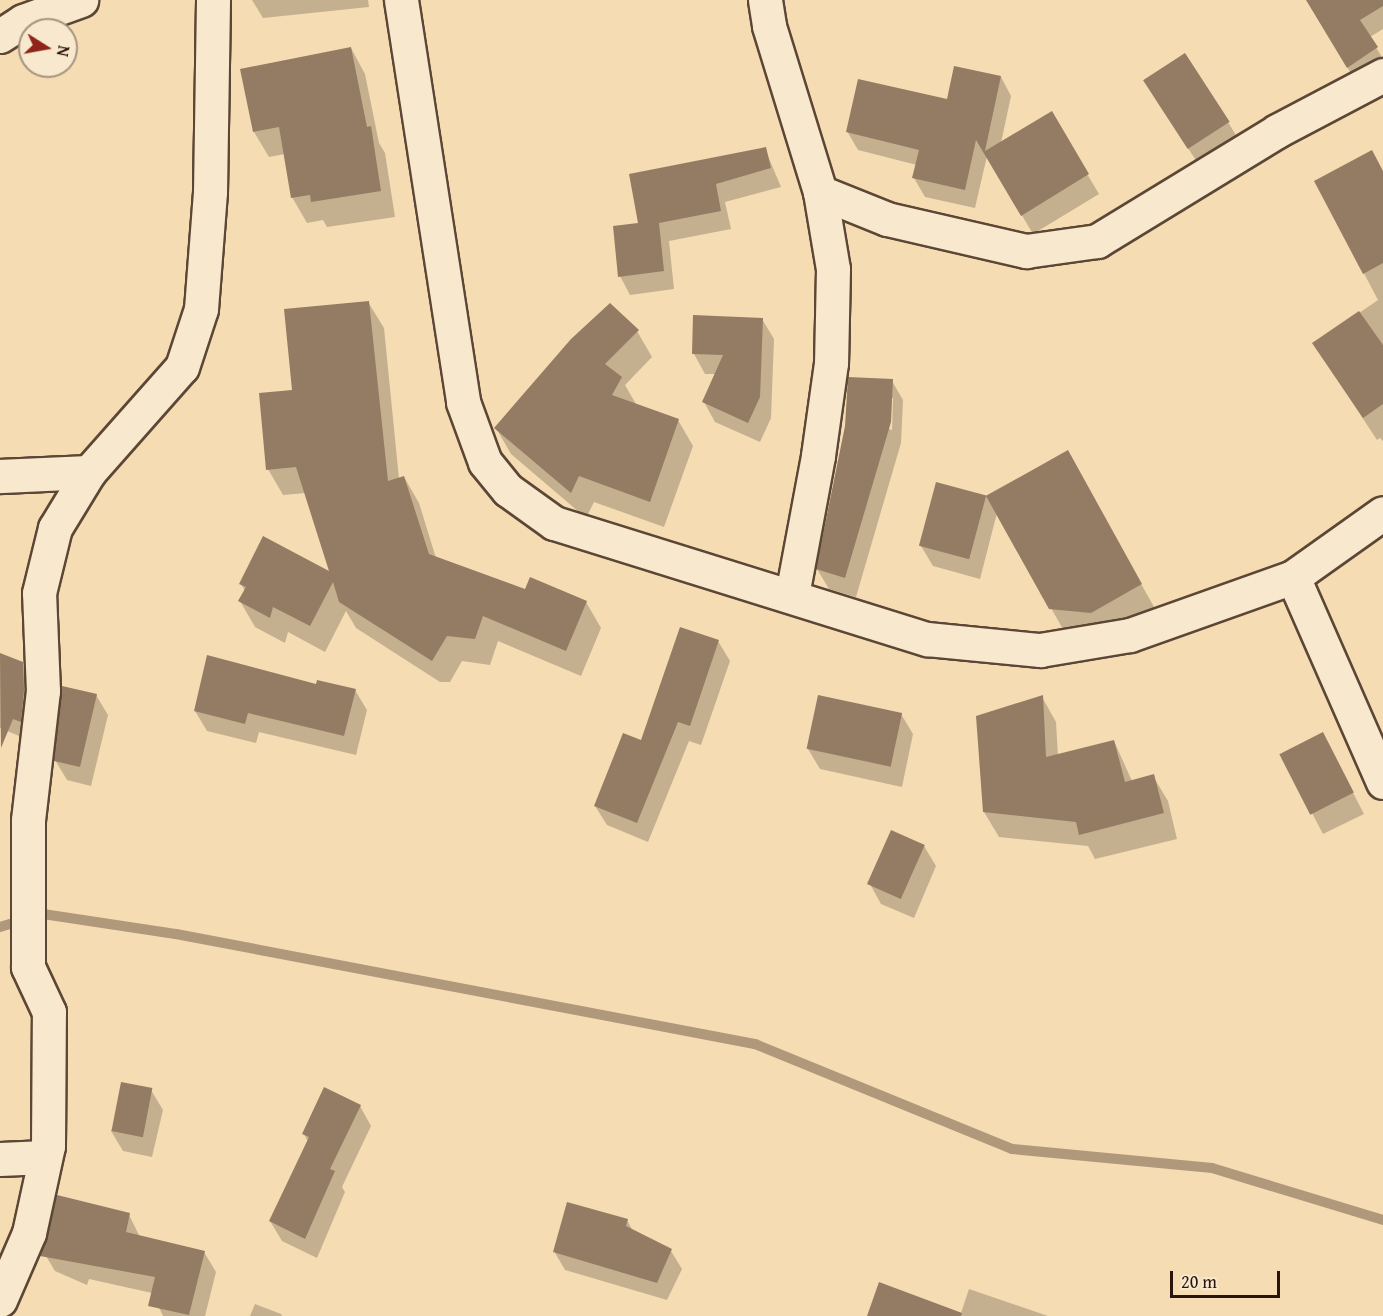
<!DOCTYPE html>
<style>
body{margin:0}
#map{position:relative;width:1383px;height:1316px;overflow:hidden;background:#f5dcb3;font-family:"Gentium Book Plus",serif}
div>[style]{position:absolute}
.shadow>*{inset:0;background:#0003}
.stream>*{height:10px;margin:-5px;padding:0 5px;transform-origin:5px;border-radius:5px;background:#b0987a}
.building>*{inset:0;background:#937c63;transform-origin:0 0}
.roads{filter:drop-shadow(2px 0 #5c4736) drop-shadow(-2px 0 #5c4736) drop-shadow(0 2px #5c4736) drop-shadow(0 -2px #5c4736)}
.street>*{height:33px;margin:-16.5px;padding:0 16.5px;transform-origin:16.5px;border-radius:16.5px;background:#f8e8ce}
span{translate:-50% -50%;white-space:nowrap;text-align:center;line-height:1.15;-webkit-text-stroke:4.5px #f8e8ce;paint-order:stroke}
.north{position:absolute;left:18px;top:18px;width:60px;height:60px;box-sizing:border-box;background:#f8e8ce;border:2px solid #a59480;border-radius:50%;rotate:101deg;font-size:16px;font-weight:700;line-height:24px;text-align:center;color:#29150c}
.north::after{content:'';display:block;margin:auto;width:21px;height:27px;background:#8f2418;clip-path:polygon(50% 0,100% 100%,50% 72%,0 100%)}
.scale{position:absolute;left:1170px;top:1271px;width:110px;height:27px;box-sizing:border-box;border:3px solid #29150c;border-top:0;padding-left:8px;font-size:18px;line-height:21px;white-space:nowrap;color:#29150c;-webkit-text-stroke:4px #f8e8ce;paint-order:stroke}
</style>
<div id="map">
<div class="shadow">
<i style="clip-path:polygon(252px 0,368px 0,369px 7px,263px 18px)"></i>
<i style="clip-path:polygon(1307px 0,1383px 0,1383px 29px,1370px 37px,1383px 59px,1358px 85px)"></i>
<i style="clip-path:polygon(351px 48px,365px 74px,379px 143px,385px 153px,395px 217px,327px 227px,323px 220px,307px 223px,292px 197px,285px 154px,269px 157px,254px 132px,242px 70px)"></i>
<i style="clip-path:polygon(1001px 77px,1011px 96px,1001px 143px,1051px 113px,1099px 194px,1033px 234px,987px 156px,975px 208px,925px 197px,914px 178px,917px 165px,858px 150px,847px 131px,948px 101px)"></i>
<i style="clip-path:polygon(1157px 101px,1228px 122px,1240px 142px,1201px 168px)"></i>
<i style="clip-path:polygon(765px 149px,781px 187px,725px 202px,731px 229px,669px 241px,674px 289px,630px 295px,620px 276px,640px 225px)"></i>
<i style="clip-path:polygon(1383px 172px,1383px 441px,1380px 438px,1377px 440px,1314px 344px,1378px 300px,1316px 182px)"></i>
<i style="clip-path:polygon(368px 302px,384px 328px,399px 479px,404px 477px,419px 503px,436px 558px,525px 591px,586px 602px,601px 628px,581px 676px,498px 641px,490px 665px,462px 661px,450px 682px,440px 682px,356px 628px,346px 611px,325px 652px,288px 632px,285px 643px,255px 627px,240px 601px,245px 591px,241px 584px,332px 574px,306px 493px,283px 495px,268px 469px,294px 392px)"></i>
<i style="clip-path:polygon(762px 319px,774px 339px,771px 418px,760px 442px,715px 422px,704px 402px,716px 374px,705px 374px,694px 354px)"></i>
<i style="clip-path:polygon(637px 331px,652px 357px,625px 385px,636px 404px,678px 420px,693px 446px,664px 527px,594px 502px,586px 518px,511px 454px,496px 428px)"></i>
<i style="clip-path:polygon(evenodd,892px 381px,903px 400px,901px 443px,856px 597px,829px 589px,817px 569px,892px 381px,890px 398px,893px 398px,892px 430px,889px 429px,890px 398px)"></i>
<i style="clip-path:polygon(1067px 452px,1158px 614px,1068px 638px,997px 513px,980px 579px,933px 566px,921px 546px,985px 496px)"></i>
<i style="clip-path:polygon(718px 641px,730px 661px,701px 745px,689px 741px,648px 842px,607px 825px,595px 806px)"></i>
<i style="clip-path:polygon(0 655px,22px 663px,34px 684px,31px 741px,0 728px)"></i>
<i style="clip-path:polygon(208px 656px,317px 686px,355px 690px,367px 710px,356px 755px,259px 732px,256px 743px,207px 731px,195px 711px)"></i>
<i style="clip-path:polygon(96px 695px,108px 715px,91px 786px,67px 780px,55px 760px)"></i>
<i style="clip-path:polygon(1042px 697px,1056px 722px,1058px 756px,1114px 741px,1132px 781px,1153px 776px,1168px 801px,1177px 839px,1095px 859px,1088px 846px,999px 837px,984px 812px)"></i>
<i style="clip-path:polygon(901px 714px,913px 734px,902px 787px,820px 769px,808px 749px)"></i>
<i style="clip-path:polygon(1281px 754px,1333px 754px,1364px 814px,1323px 834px)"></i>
<i style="clip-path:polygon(924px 846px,936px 866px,914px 918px,881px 904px,870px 884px)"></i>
<i style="clip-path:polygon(151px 1090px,163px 1110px,152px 1157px,123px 1151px,111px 1131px)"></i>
<i style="clip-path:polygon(360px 1106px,371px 1126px,342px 1187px,345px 1192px,317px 1258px,282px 1241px,270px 1221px,308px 1142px,304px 1134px)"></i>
<i style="clip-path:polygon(129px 1215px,140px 1237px,204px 1252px,216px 1272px,205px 1316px,163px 1316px,152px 1293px,89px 1279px,87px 1285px,55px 1271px,43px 1251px)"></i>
<i style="clip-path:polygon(627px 1220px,633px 1231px,671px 1251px,682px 1269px,667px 1300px,565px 1270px,554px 1251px)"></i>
<i style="clip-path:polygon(969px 1289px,1048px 1316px,960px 1316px)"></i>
<i style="clip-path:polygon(255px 1304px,281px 1314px,282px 1316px,250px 1316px)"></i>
</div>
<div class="stream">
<i style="left:0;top:927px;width:45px;rotate:-16.8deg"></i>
<i style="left:43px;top:914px;width:134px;rotate:8.6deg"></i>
<i style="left:176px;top:934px;width:589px;rotate:10.76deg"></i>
<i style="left:755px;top:1044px;width:278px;rotate:22.2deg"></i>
<i style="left:1012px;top:1149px;width:201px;rotate:5.4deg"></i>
<i style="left:1212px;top:1168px;width:179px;rotate:16.9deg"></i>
</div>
<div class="building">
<i style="clip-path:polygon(1306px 0,1383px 0,1383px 6px,1360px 20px,1378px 47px,1347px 68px)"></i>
<i style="clip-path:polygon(351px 47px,367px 127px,371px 126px,381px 191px,311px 202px,310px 195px,291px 198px,279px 127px,253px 132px,240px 69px)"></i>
<i style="left:1185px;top:53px;width:82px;height:50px;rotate:57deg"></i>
<i style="clip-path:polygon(954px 66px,1001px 76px,985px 151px,1052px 111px,1089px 174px,1021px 216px,976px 140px,965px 190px,912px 178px,919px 150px,846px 132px,858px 79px,947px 99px)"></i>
<i style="clip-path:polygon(766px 147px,771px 168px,716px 184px,721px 211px,659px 223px,664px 271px,618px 277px,613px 226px,638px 223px,629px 174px)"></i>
<i style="clip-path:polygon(1372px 150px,1383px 171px,1383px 263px,1363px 274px,1314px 181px)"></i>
<i style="clip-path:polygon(369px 301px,388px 481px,404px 476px,429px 554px,525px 589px,530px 577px,587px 601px,566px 651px,483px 616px,475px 639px,447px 636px,432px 661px,339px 602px,333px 582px,310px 626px,273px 607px,270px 618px,238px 601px,246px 587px,239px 584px,263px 536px,329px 571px,296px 467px,266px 470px,259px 393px,292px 390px,284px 309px)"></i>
<i style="clip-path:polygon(610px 303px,639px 330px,605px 364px,622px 377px,612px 395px,679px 419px,650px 502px,579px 476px,571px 493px,494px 428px,571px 339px)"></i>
<i style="clip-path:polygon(1359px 311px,1383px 345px,1383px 404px,1363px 418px,1312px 343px)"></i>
<i style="clip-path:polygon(693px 315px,763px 318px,760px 397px,748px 423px,702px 402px,723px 355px,692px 354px)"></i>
<i style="clip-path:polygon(848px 377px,893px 379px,891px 422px,845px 578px,816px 569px,845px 426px)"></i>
<i style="clip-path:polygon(1068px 450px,1142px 584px,1091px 613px,1049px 609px,986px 496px)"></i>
<i style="left:936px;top:482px;width:52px;height:66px;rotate:15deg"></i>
<i style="clip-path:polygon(680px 627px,719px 640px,690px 726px,678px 722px,637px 823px,594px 806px,623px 733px,641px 740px)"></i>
<i style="clip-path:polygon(0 653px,23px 662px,24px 690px,21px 722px,13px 719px,1px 748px)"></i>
<i style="clip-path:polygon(207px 655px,316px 684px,317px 680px,356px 689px,344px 736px,248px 713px,245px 724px,194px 711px)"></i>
<i style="clip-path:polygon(62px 686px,97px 694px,80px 767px,54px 761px)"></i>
<i style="left:818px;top:695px;width:86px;height:55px;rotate:12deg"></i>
<i style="clip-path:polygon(1043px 695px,1046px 757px,1114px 740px,1125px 782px,1154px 774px,1164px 813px,1079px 835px,1076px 822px,983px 812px,976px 716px)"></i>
<i style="left:1323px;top:732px;width:68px;height:49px;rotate:63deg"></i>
<i style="left:891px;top:830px;width:37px;height:59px;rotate:24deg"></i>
<i style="left:121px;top:1082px;width:32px;height:50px;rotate:11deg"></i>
<i style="clip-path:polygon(324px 1087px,361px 1105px,330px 1169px,335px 1171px,305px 1239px,269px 1221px,309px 1137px,302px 1134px)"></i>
<i style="clip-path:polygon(57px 1195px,130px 1213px,126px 1232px,205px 1251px,189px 1315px,148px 1306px,155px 1277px,40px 1256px)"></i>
<i style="clip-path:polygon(567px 1202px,628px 1219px,626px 1226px,672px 1249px,657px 1283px,553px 1252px)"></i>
<i style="clip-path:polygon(879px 1282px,962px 1313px,961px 1316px,867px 1316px)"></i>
</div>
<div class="roads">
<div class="street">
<i style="left:401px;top:0;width:407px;rotate:81.2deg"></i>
<i style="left:463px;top:402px;width:64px;rotate:69.9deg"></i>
<i style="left:485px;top:462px;width:36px;rotate:51deg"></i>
<i style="left:508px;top:490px;width:57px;rotate:35.7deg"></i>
<i style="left:554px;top:523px;width:391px;rotate:17.3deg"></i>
<i style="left:927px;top:639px;width:114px;rotate:5.6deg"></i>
<i style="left:1040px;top:650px;width:91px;rotate:-9.5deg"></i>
<i style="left:1130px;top:635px;width:173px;rotate:-19.6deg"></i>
<i style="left:1293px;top:577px;width:110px;rotate:-35.4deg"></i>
<i style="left:765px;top:0;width:26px;rotate:81deg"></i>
<i style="left:769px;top:26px;width:174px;rotate:72.9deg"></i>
<i style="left:820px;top:192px;width:78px;rotate:80.4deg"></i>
<i style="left:833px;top:269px;width:94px;rotate:91.2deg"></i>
<i style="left:831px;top:363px;width:94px;rotate:98deg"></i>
<i style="left:818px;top:456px;width:141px;rotate:100.6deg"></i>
<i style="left:0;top:36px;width:27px;rotate:-33deg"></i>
<i style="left:23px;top:21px;width:62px;rotate:-19.9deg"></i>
<i style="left:820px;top:192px;width:72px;rotate:21.9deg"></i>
<i style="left:887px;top:219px;width:143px;rotate:13deg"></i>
<i style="left:1026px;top:251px;width:72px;rotate:-8deg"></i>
<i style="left:1097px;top:241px;width:211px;rotate:-31.4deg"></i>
<i style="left:1277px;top:131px;width:120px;rotate:-27.8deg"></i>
<i style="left:0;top:476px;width:89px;rotate:-2.6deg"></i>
<i style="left:1293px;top:577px;width:224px;rotate:66.3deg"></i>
<i style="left:0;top:1159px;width:45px;rotate:-2.5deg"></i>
<i style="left:0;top:1300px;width:73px;rotate:-66.6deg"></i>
<i style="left:29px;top:1233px;width:89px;rotate:-77.7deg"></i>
<i style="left:48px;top:1146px;width:134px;rotate:-89.6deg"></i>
<i style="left:49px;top:1012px;width:50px;rotate:-115deg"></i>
<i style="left:28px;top:967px;width:147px;rotate:-90deg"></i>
<i style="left:28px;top:820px;width:130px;rotate:-83.4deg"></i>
<i style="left:43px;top:691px;width:98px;rotate:-92.3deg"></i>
<i style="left:39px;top:593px;width:67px;rotate:-76.2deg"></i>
<i style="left:55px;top:528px;width:66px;rotate:-58.7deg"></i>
<i style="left:89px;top:472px;width:140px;rotate:-48.5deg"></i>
<i style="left:182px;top:367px;width:61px;rotate:-71.9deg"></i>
<i style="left:201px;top:309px;width:117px;rotate:-85.6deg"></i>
<i style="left:210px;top:192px;width:192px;rotate:-89.1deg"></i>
</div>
</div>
<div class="north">N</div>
<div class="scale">20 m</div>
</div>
